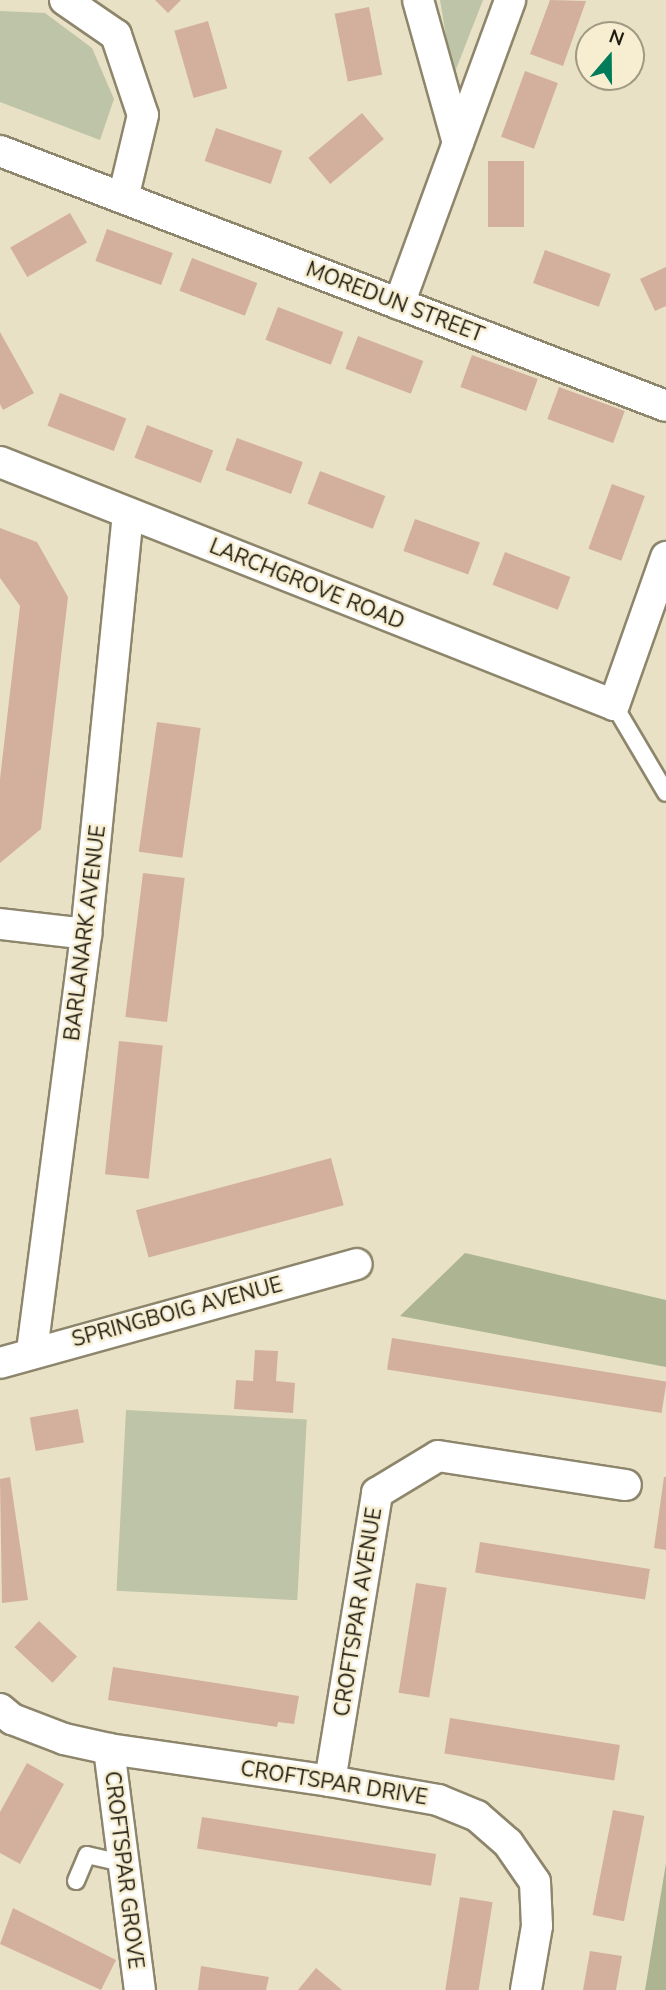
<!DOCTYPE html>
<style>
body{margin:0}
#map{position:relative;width:666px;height:1990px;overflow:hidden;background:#e9e1c5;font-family:"Nunito Sans",sans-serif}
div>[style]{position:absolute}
.green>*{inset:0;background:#bec4a7;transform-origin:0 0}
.forest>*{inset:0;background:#adb491}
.building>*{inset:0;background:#d3b09e;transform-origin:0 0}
.roads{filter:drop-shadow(2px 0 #8d866c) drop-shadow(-2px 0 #8d866c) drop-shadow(0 2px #8d866c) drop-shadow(0 -2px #8d866c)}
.lane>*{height:16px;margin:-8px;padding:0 8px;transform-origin:8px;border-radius:8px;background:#fff}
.street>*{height:30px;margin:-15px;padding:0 15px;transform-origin:15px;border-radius:15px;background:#fff}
span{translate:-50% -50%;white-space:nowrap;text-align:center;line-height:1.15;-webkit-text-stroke:5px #f7eed2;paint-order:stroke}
.street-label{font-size:21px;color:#1e1b10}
.north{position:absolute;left:575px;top:21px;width:70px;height:70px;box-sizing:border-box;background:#f7eed2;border:2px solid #a09a84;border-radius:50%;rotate:20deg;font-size:19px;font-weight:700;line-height:28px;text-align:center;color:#1e1b10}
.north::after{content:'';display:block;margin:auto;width:24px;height:32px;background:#007c5b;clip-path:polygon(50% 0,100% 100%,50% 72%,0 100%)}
</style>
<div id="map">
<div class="green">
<i style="clip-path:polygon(440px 0,483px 0,453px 77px)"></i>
<i style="clip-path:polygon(0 11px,45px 13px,92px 48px,114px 99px,100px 140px,0 102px)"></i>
<i style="left:126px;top:1410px;width:181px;height:181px;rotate:3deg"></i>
</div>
<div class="forest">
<i style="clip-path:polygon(465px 1253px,666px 1300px,666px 1367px,400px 1316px)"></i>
<i style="clip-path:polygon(666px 1863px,666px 1990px,645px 1990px)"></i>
</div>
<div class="building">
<i style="clip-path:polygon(155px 0,181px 0,168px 13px)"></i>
<i style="clip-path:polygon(550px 0,586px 1px,563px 66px,530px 54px)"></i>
<i style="left:369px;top:7px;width:69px;height:35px;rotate:79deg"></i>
<i style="left:208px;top:21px;width:70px;height:35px;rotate:74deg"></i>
<i style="left:525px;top:71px;width:35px;height:70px;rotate:20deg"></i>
<i style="left:362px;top:113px;width:34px;height:70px;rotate:50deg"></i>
<i style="left:216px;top:128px;width:70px;height:35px;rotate:19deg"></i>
<i style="left:488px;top:161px;width:36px;height:66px"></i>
<i style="left:70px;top:213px;width:34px;height:69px;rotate:60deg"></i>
<i style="left:107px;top:229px;width:70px;height:34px;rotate:20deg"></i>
<i style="left:545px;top:250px;width:70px;height:35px;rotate:20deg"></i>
<i style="left:192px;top:258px;width:70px;height:35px;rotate:21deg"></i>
<i style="clip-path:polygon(666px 267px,666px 306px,655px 311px,640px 279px)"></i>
<i style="left:278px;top:307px;width:70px;height:35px;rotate:21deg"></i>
<i style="clip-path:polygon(0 332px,34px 393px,3px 410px,0 404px)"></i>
<i style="left:358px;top:336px;width:70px;height:35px;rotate:21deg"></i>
<i style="left:472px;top:355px;width:70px;height:34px;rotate:20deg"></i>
<i style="left:559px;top:387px;width:70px;height:34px;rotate:20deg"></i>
<i style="left:60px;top:393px;width:71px;height:35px;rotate:21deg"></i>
<i style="left:147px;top:425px;width:71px;height:35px;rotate:21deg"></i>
<i style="left:237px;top:438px;width:70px;height:34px;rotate:20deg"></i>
<i style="left:320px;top:471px;width:70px;height:35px;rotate:21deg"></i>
<i style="left:612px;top:484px;width:35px;height:69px;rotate:20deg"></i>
<i style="left:415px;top:519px;width:69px;height:34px;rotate:20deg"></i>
<i style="clip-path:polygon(0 528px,37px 542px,68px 597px,41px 829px,0 863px,0 779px,20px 606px,0 578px)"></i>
<i style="left:505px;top:552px;width:70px;height:35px;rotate:21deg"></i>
<i style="left:157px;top:722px;width:44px;height:131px;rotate:8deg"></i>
<i style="left:143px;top:873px;width:42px;height:145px;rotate:7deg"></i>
<i style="left:119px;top:1041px;width:44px;height:134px;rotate:6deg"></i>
<i style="left:331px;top:1158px;width:49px;height:202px;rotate:75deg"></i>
<i style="left:392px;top:1338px;width:278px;height:32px;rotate:9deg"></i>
<i style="clip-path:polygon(255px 1350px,278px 1351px,276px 1381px,295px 1383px,293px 1413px,234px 1409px,236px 1380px,253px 1381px)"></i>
<i style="left:78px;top:1409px;width:34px;height:49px;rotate:80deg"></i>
<i style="clip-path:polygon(10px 1477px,28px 1600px,2px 1603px,0 1479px)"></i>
<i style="clip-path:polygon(664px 1477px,666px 1477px,666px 1550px,654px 1548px)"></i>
<i style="left:480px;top:1542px;width:172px;height:31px;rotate:9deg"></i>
<i style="left:416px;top:1583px;width:31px;height:111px;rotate:9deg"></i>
<i style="left:39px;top:1621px;width:52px;height:36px;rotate:43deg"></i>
<i style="clip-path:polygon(113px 1667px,299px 1696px,294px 1724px,278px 1722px,277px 1727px,108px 1700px)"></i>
<i style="left:450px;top:1718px;width:172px;height:36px;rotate:9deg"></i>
<i style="clip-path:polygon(27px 1763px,64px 1784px,20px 1864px,0 1853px,0 1812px)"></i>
<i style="left:613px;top:1810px;width:32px;height:107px;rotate:11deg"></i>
<i style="left:202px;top:1817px;width:237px;height:32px;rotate:9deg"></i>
<i style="left:460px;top:1897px;width:33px;height:94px;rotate:9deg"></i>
<i style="clip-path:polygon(13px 1908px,116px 1960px,101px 1990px,0 1944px)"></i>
<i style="clip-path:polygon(590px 1951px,622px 1956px,616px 1990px,583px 1990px)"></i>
<i style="clip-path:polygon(201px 1966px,269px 1977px,266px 1990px,198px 1990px)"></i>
<i style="clip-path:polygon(316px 1968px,342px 1990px,298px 1990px)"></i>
</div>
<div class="roads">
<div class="lane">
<i style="left:614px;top:705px;width:102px;rotate:59.4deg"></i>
<i style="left:76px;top:1881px;width:28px;rotate:-67deg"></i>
<i style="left:87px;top:1855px;width:37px;rotate:13deg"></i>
</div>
<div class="street">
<i style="left:65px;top:0;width:62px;rotate:34.5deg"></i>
<i style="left:116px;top:35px;width:84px;rotate:71.4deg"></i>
<i style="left:143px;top:115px;width:85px;rotate:103.5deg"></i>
<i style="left:418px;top:0;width:148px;rotate:74.4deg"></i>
<i style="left:0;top:151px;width:713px;rotate:20.95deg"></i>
<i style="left:399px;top:304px;width:324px;rotate:-69.9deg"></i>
<i style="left:0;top:462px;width:660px;rotate:21.59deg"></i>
<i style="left:614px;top:705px;width:157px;rotate:-70.6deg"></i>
<i style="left:0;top:924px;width:87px;rotate:6.6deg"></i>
<i style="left:32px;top:1351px;width:420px;rotate:-82.6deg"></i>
<i style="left:86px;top:934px;width:422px;rotate:-84.3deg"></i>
<i style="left:0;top:1363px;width:370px;rotate:-15.5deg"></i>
<i style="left:0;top:1709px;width:16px;rotate:40deg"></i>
<i style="left:12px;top:1719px;width:56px;rotate:21deg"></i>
<i style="left:64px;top:1739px;width:46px;rotate:12.5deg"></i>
<i style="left:109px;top:1749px;width:223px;rotate:8.2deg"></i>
<i style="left:330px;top:1781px;width:110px;rotate:10deg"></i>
<i style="left:438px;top:1800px;width:42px;rotate:22.3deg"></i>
<i style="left:477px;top:1816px;width:41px;rotate:41.1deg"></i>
<i style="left:508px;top:1843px;width:47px;rotate:55.3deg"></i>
<i style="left:535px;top:1882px;width:44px;rotate:87.4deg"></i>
<i style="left:537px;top:1926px;width:65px;rotate:99.8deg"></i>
<i style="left:109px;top:1749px;width:243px;rotate:82.7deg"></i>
<i style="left:330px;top:1781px;width:292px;rotate:-80.7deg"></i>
<i style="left:377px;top:1493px;width:71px;rotate:-31.2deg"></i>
<i style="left:438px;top:1456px;width:190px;rotate:8.8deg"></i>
</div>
</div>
<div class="street-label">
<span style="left:395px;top:302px;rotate:21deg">MOREDUN STREET</span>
<span style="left:307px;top:584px;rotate:22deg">LARCHGROVE ROAD</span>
<span style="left:85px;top:933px;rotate:-83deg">BARLANARK AVENUE</span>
<span style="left:177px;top:1312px;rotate:-15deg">SPRINGBOIG AVENUE</span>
<span style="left:358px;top:1612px;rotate:-81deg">CROFTSPAR AVENUE</span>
<span style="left:334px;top:1783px;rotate:9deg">CROFTSPAR DRIVE</span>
<span style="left:124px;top:1870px;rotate:83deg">CROFTSPAR GROVE</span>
</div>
<div class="north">N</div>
</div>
